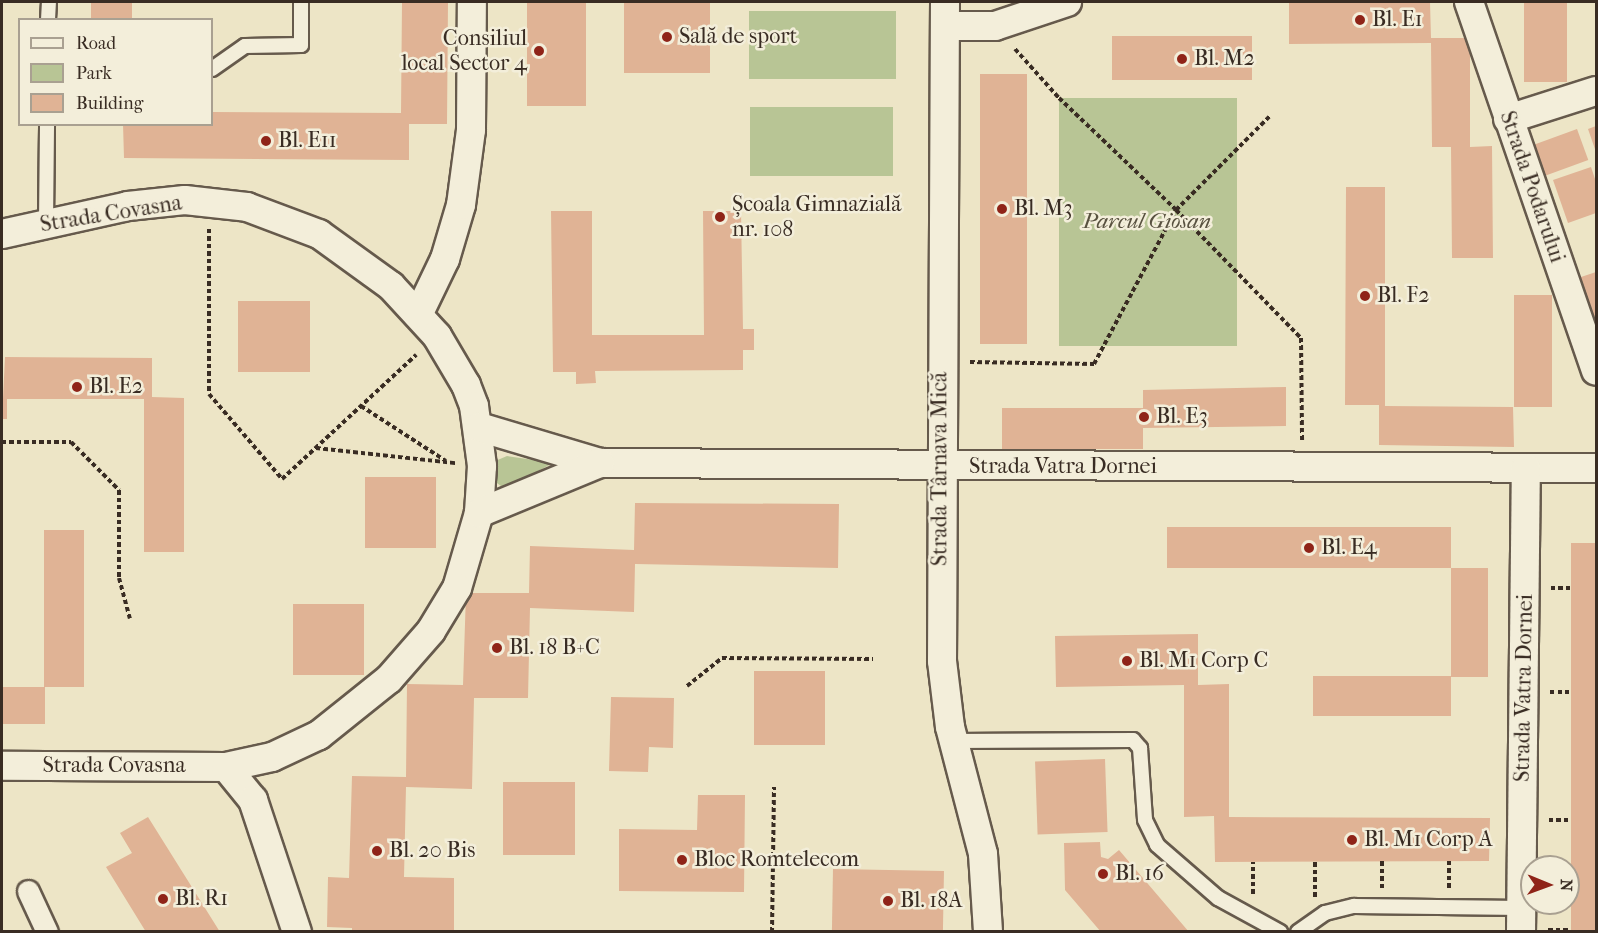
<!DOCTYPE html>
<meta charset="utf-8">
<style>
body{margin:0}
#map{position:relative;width:1598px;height:933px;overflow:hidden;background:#ede5c6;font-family:"IM FELL French Canon",serif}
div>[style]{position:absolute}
.green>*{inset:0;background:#b8c595;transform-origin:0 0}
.building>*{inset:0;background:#e0b395;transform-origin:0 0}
.path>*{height:4px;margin-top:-2px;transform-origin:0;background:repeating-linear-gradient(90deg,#392c23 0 4.5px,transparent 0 7.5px)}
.roads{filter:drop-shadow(2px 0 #665a4c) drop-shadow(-2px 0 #665a4c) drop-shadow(0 2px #665a4c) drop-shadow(0 -2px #665a4c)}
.service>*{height:14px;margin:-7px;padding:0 7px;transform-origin:7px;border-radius:7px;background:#f3eeda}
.pedestrian>*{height:21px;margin:-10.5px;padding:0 10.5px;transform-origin:10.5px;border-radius:10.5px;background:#f3eeda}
.minor>*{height:28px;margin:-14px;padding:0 14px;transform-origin:14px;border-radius:14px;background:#f3eeda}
.dots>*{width:16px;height:16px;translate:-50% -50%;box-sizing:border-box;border:3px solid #f3eeda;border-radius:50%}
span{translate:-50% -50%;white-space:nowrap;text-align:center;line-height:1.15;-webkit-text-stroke:5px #f3eeda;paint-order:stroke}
.poi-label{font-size:22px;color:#392c23}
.left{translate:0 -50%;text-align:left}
.right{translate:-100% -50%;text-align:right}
.street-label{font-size:22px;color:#392c23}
.park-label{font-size:22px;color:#595240;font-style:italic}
.frame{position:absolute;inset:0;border:3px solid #392c23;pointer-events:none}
.legend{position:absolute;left:18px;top:18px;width:195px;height:108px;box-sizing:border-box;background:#f3eeda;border:2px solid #a9a091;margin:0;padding:8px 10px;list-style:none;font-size:18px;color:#392c23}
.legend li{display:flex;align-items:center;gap:12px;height:30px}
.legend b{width:30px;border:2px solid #a9a091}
.north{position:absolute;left:1520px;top:855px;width:60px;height:60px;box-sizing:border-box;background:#f3eeda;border:2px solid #a9a091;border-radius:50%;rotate:91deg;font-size:16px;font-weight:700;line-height:24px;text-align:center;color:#392c23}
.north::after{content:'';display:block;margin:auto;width:21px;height:27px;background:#8f2418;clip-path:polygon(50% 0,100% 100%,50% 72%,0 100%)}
</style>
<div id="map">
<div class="green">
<i style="left:749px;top:11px;width:147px;height:68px"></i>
<i style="left:1059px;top:98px;width:178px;height:248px"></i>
<i style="left:750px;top:107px;width:143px;height:69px"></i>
<i style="clip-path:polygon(507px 456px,548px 462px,551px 464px,511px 486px,501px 486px,494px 481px,493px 462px)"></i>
</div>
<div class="building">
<i style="left:91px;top:2px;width:41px;height:18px"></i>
<i style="clip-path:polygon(402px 2px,448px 2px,447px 124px,409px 124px,409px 160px,124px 158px,123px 124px,212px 124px,212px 112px,401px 113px)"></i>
<i style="left:527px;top:2px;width:59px;height:104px"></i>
<i style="left:624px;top:2px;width:86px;height:71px"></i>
<i style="clip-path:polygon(1289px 2px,1430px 2px,1431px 38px,1470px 38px,1470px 147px,1492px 146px,1493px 258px,1452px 258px,1451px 147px,1432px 147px,1431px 43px,1289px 44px)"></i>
<i style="left:1524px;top:2px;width:43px;height:80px"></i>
<i style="left:1112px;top:36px;width:140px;height:44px"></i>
<i style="left:980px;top:74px;width:47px;height:270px"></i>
<i style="clip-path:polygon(1596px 126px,1596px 152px,1588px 129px)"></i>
<i style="left:1577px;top:129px;width:33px;height:51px;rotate:70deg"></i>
<i style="clip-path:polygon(1591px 167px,1596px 182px,1596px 213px,1568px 223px,1553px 180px)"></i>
<i style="clip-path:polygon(1346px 187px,1385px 187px,1385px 406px,1513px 407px,1514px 447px,1379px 445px,1379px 405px,1345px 405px)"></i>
<i style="clip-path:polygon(551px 211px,592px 211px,592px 335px,704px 335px,703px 211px,741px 211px,743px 329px,754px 329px,754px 350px,743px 350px,743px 370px,595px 371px,596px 383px,576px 384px,576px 372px,553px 372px)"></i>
<i style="clip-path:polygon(1596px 272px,1596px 316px,1590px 317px,1578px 278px)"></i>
<i style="left:1514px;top:295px;width:38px;height:112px"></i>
<i style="left:238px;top:301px;width:72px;height:71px"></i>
<i style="clip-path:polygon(5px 357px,152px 358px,152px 397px,184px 398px,184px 552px,144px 552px,144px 399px,7px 399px,7px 419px,2px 419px)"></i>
<i style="clip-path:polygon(1286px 387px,1286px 426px,1143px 428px,1143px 449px,1002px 449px,1002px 408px,1143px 408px,1143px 390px)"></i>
<i style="left:365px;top:477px;width:71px;height:71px"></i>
<i style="clip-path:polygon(635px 503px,839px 504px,838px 568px,635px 564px,634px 612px,530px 608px,528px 698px,474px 698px,472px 789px,406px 787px,404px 877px,454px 878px,454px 932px,352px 932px,352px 928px,327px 927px,328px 877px,349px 878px,352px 776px,406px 777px,407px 684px,463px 685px,466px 593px,529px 593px,530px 546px,634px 550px)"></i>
<i style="left:1451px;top:527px;width:41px;height:284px;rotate:90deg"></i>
<i style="left:44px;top:530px;width:40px;height:157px"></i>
<i style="left:1571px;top:543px;width:25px;height:389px"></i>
<i style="left:1451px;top:568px;width:37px;height:109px"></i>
<i style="left:293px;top:604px;width:71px;height:71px"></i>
<i style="clip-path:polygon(1198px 634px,1198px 685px,1229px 684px,1229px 817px,1490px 818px,1489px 861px,1215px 862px,1214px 816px,1184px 817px,1184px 685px,1056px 687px,1055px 636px)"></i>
<i style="left:754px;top:671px;width:71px;height:74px"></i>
<i style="left:1313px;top:676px;width:138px;height:40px"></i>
<i style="left:2px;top:687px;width:43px;height:37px"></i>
<i style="clip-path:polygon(611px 697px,674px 698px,673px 748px,649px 747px,648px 772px,609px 771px)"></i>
<i style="left:1105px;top:759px;width:73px;height:70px;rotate:88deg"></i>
<i style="left:503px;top:782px;width:72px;height:73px"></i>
<i style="clip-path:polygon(698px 795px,745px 795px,744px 892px,619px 891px,619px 829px,697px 830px)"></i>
<i style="clip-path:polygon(148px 817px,220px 932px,146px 932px,106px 867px,132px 853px,120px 833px)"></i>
<i style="clip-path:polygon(1100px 842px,1101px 857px,1108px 859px,1119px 850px,1189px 932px,1101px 932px,1065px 890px,1064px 843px)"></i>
<i style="left:833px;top:869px;width:111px;height:63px;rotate:1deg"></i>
</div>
<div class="path">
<i style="left:1015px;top:49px;width:66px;rotate:48.1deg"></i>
<i style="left:1059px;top:98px;width:162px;rotate:43.7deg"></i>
<i style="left:1176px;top:210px;width:179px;rotate:45.7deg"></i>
<i style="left:1301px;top:338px;width:102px;rotate:89.4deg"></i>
<i style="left:209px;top:229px;width:165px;rotate:90deg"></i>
<i style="left:209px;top:394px;width:112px;rotate:49.3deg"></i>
<i style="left:282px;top:479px;width:183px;rotate:-42.8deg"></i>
<i style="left:970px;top:362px;width:124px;rotate:0.9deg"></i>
<i style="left:1094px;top:364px;width:174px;rotate:-62deg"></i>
<i style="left:1176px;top:210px;width:133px;rotate:-45deg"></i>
<i style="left:361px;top:406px;width:101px;rotate:32.9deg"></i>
<i style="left:2px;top:442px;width:69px"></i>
<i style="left:71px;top:442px;width:68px;rotate:45deg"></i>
<i style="left:119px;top:490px;width:88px;rotate:90deg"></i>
<i style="left:119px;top:578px;width:42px;rotate:75deg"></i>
<i style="left:316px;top:448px;width:140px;rotate:6.2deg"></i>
<i style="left:1551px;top:588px;width:20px"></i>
<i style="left:687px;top:686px;width:45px;rotate:-38.7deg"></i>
<i style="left:722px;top:658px;width:151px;rotate:0.4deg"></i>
<i style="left:1550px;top:692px;width:20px"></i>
<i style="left:1549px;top:820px;width:20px"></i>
<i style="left:1449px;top:861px;width:27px;rotate:90deg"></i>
<i style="left:1382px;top:888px;width:27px;rotate:-90deg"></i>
<i style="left:1253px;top:894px;width:32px;rotate:-90deg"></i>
<i style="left:1315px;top:897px;width:35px;rotate:-90deg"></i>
<i style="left:1548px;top:930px;width:20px"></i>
<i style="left:772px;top:932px;width:145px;rotate:-89.2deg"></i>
</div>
<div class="roads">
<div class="service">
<i style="left:48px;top:20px;width:18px;rotate:-87deg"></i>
<i style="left:212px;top:69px;width:40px;rotate:-34.9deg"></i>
<i style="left:245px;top:46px;width:56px;rotate:-1deg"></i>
<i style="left:301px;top:45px;width:43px;rotate:-90deg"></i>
<i style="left:46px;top:223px;width:99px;rotate:-89.4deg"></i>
<i style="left:954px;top:741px;width:179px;rotate:-0.3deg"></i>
<i style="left:1133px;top:740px;width:11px;rotate:49deg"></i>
<i style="left:1140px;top:748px;width:72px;rotate:86deg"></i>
<i style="left:1145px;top:820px;width:28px;rotate:64deg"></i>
<i style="left:1157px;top:845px;width:81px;rotate:41deg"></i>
<i style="left:1218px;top:898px;width:71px;rotate:28.7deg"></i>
<i style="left:1298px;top:932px;width:33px;rotate:-35deg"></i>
<i style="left:1325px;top:913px;width:30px;rotate:-14deg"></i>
<i style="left:1354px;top:906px;width:168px;rotate:0.7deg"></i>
</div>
<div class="pedestrian">
<i style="left:28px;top:891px;width:45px;rotate:65.1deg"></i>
</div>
<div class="minor">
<i style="left:945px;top:2px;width:659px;rotate:90.26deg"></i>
<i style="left:942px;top:661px;width:66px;rotate:83.1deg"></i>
<i style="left:950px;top:727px;width:131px;rotate:75.4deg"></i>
<i style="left:983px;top:854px;width:78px;rotate:86.3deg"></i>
<i style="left:1469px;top:2px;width:390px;rotate:71deg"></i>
<i style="left:945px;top:26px;width:50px"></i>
<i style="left:995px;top:26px;width:76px;rotate:-18.4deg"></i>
<i style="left:1508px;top:119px;width:92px;rotate:-17.7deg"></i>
<i style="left:2px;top:234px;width:129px;rotate:-12.5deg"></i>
<i style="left:128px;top:206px;width:57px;rotate:-6deg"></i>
<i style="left:185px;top:200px;width:62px;rotate:6.4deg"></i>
<i style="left:247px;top:207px;width:77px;rotate:20.6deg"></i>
<i style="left:319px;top:234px;width:89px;rotate:35.8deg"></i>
<i style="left:391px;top:286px;width:68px;rotate:47.4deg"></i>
<i style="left:437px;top:336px;width:57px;rotate:59.4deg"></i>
<i style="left:466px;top:385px;width:22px;rotate:69deg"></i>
<i style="left:474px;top:406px;width:61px;rotate:82.4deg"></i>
<i style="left:482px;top:466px;width:47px;rotate:93.7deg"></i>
<i style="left:479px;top:513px;width:78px;rotate:106.3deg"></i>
<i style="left:457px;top:588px;width:50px;rotate:121.2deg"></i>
<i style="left:431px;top:631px;width:64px;rotate:131.2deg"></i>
<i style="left:389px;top:679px;width:90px;rotate:141.3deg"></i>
<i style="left:319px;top:735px;width:52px;rotate:154.9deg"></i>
<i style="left:272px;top:757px;width:47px;rotate:167.7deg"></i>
<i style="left:226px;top:767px;width:224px;rotate:-179.7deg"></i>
<i style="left:419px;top:313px;width:60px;rotate:-64.3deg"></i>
<i style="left:445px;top:259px;width:56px;rotate:-73.5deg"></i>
<i style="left:461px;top:205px;width:76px;rotate:-82.4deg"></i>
<i style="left:471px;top:130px;width:128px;rotate:-89.6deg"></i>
<i style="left:479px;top:427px;width:126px;rotate:16.6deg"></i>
<i style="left:600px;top:463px;width:996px;rotate:0.29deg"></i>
<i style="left:479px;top:513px;width:131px;rotate:-22.5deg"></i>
<i style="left:226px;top:767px;width:43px;rotate:50.7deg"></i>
<i style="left:253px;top:800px;width:139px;rotate:71.6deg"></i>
<i style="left:1521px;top:932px;width:464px;rotate:-89.4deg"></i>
</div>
</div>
<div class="dots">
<i style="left:1360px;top:20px;background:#8f2418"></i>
<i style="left:667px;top:37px;background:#8f2418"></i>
<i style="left:539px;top:51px;background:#8f2418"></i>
<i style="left:1182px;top:59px;background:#8f2418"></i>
<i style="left:266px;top:141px;background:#8f2418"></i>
<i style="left:1002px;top:209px;background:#8f2418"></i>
<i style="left:720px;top:217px;background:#8f2418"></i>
<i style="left:1365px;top:296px;background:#8f2418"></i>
<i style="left:77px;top:387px;background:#8f2418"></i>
<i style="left:1144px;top:417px;background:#8f2418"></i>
<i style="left:1309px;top:548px;background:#8f2418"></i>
<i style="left:497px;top:648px;background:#8f2418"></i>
<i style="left:1127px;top:661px;background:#8f2418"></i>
<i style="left:1352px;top:840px;background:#8f2418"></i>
<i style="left:377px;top:851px;background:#8f2418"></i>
<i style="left:682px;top:860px;background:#8f2418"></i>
<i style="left:1103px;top:874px;background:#8f2418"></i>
<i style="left:163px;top:899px;background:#8f2418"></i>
<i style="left:888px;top:901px;background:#8f2418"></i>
</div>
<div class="poi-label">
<span class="left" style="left:1372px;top:20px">Bl. E1</span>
<span class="left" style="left:679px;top:37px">Sală de sport</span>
<span class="right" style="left:527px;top:51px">Consiliul<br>local Sector 4</span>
<span class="left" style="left:1194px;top:59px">Bl. M2</span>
<span class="left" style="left:278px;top:141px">Bl. E11</span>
<span class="left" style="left:732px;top:217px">Școala Gimnazială<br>nr. 108</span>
<span class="left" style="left:1014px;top:209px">Bl. M3</span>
<span class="left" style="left:1377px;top:296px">Bl. F2</span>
<span class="left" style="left:89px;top:387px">Bl. E2</span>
<span class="left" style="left:1156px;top:417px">Bl. E3</span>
<span class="left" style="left:1321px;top:548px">Bl. E4</span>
<span class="left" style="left:509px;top:648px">Bl. 18 B+C</span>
<span class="left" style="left:1139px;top:661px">Bl. M1 Corp C</span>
<span class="left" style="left:1364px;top:840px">Bl. M1 Corp A</span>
<span class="left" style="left:389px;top:851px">Bl. 20 Bis</span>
<span class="left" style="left:694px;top:860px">Bloc Romtelecom</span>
<span class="left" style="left:1115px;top:874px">Bl. 16</span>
<span class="left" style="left:175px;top:899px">Bl. R1</span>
<span class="left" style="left:900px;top:901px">Bl. 18A</span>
</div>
<div class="street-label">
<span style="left:1532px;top:187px;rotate:71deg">Strada Podarului</span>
<span style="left:111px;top:214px;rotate:-9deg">Strada Covasna</span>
<span style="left:1063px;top:467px">Strada Vatra Dornei</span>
<span style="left:940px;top:469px;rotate:-90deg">Strada Târnava Mică</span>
<span style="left:1524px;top:688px;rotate:-89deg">Strada Vatra Dornei</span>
<span style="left:114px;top:766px">Strada Covasna</span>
</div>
<div class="park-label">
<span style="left:1147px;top:222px">Parcul Giosan</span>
</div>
<div class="frame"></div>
<ul class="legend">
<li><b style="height:8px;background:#f3eeda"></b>Road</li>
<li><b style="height:16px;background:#b8c595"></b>Park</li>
<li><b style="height:16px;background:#e0b395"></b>Building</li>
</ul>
<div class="north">N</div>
</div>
